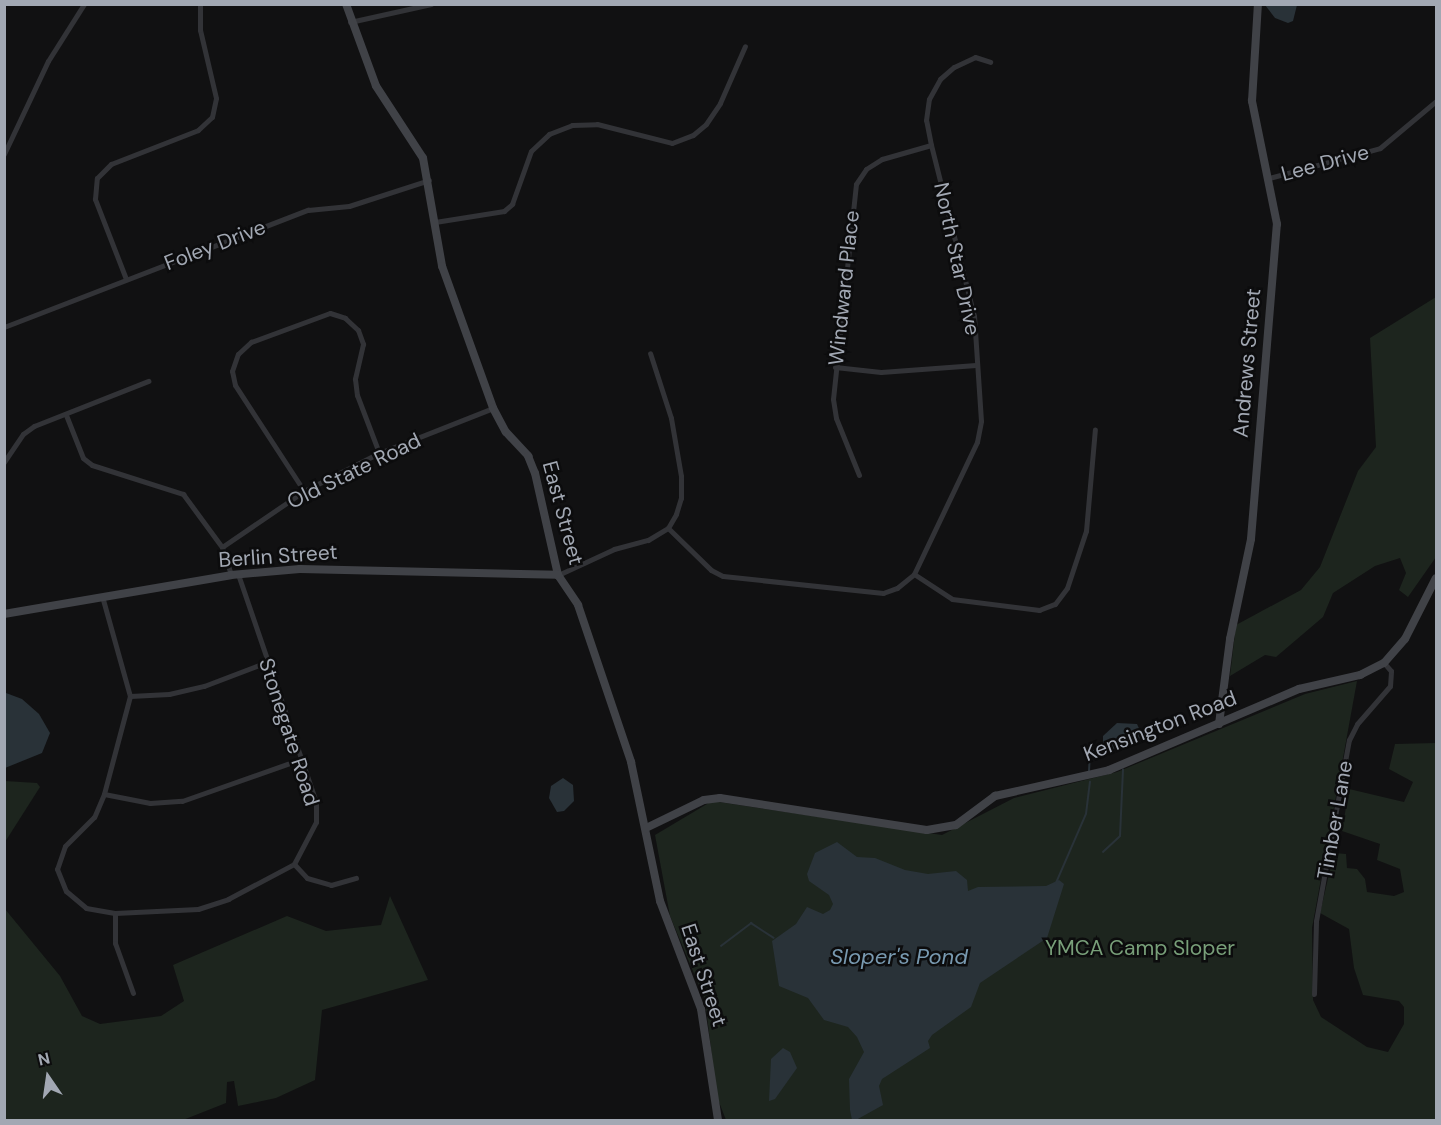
<!DOCTYPE html>
<style>
body{margin:0}
#map{position:relative;width:1441px;height:1125px;overflow:hidden;background:#111112;font-family:"DM Sans",sans-serif}
div>[style]{position:absolute}
.green>*{inset:0;background:#1d251e}
.water>*{inset:0;background:#293238}
.stream>*{height:1.5px;margin:-0.75px;padding:0 0.75px;transform-origin:0.75px;border-radius:0.75px;background:#293238}
.street>*{height:5px;margin:-2.5px;padding:0 2.5px;transform-origin:2.5px;border-radius:2.5px;background:#323337}
.secondary>*{height:8px;margin:-4px;padding:0 4px;transform-origin:4px;border-radius:4px;background:#404247}
span{translate:-50% -50%;white-space:nowrap;text-align:center;line-height:1.15;-webkit-text-stroke:5px #0c0c0d;paint-order:stroke}
.street-label{font-size:21px;color:#a2a8b3}
.park-label{font-size:21px;color:#789f79}
.water-label{font-size:22px;color:#7899b0;font-style:italic}
.frame{position:absolute;inset:0;border:6px solid #a2a8b3;pointer-events:none}
.north{position:absolute;left:18px;top:1047px;width:60px;height:60px;-webkit-text-stroke:4px #0c0c0d;paint-order:stroke;rotate:347deg;font-size:16px;font-weight:700;line-height:24px;text-align:center;color:#a2a8b3}
.north::after{content:'';display:block;margin:auto;width:21px;height:27px;background:#a2a8b3;clip-path:polygon(50% 0,100% 100%,50% 72%,0 100%)}
</style>
<div id="map">
<div class="green">
<i style="clip-path:polygon(1436px 297px,1436px 557px,1408px 597px,1399px 590px,1406px 573px,1400px 558px,1375px 566px,1333px 593px,1323px 617px,1276px 657px,1265px 655px,1230px 676px,1236px 625px,1301px 590px,1320px 567px,1358px 471px,1376px 447px,1370px 338px)"></i>
<i style="clip-path:polygon(1357px 681px,1312px 928px,1313px 1000px,1321px 1017px,1367px 1047px,1388px 1052px,1404px 1024px,1404px 1007px,1399px 1001px,1363px 995px,1354px 968px,1349px 929px,1320px 913px,1334px 853px,1346px 854px,1347px 868px,1357px 869px,1365px 879px,1367px 892px,1394px 896px,1404px 892px,1400px 869px,1377px 860px,1380px 844px,1342px 831px,1349px 789px,1404px 802px,1413px 782px,1389px 769px,1395px 744px,1436px 743px,1436px 1120px,726px 1120px,717px 1097px,705px 1000px,670px 916px,655px 835px,712px 801px,942px 835px,1014px 798px,1117px 772px,1305px 694px)"></i>
<i style="clip-path:polygon(5px 781px,37px 783px,40px 787px,5px 842px)"></i>
<i style="clip-path:polygon(390px 896px,428px 980px,322px 1010px,315px 1080px,276px 1098px,238px 1106px,234px 1081px,227px 1082px,226px 1103px,183px 1120px,5px 1120px,5px 902px,5px 909px,60px 976px,82px 1016px,100px 1024px,161px 1016px,184px 1001px,173px 965px,287px 916px,326px 931px,381px 925px)"></i>
</div>
<div class="water">
<i style="clip-path:polygon(1265px 5px,1265px 4px,1297px 5px,1293px 21px,1288px 23px,1275px 18px)"></i>
<i style="clip-path:polygon(6px 693px,22px 699px,39px 714px,50px 733px,42px 753px,5px 768px)"></i>
<i style="clip-path:polygon(1117px 723px,1137px 724px,1142px 735px,1136px 743px,1125px 748px,1103px 750px,1103px 736px)"></i>
<i style="clip-path:polygon(563px 778px,573px 785px,574px 801px,564px 811px,557px 812px,549px 798px,551px 786px)"></i>
<i style="clip-path:polygon(837px 842px,857px 857px,875px 858px,905px 870px,928px 874px,956px 871px,967px 880px,968px 891px,978px 887px,1046px 886px,1059px 880px,1064px 884px,1047px 938px,980px 983px,971px 1007px,932px 1035px,928px 1041px,930px 1048px,882px 1079px,879px 1086px,883px 1105px,856px 1120px,852px 1120px,850px 1110px,849px 1079px,864px 1052px,857px 1037px,848px 1027px,824px 1020px,808px 998px,779px 986px,772px 941px,796px 924px,807px 907px,823px 914px,830px 910px,833px 904px,829px 895px,809px 881px,807px 874px,815px 853px)"></i>
<i style="clip-path:polygon(783px 1048px,790px 1052px,797px 1068px,775px 1099px,769px 1101px,771px 1059px)"></i>
</div>
<div class="stream">
<i style="left:1089px;top:771px;width:17px;rotate:-87deg"></i>
<i style="left:1090px;top:754px;width:14px;rotate:-36deg"></i>
<i style="left:1103px;top:852px;width:23px;rotate:-43deg"></i>
<i style="left:1120px;top:836px;width:66px;rotate:-87.4deg"></i>
<i style="left:1056px;top:883px;width:75px;rotate:-66.5deg"></i>
<i style="left:1086px;top:814px;width:32px;rotate:-83deg"></i>
<i style="left:721px;top:946px;width:38px;rotate:-37deg"></i>
<i style="left:751px;top:923px;width:27px;rotate:33deg"></i>
</div>
<div class="street">
<i style="left:350px;top:22px;width:83px;rotate:-12.5deg"></i>
<i style="left:4px;top:154px;width:103px;rotate:-64.7deg"></i>
<i style="left:48px;top:61px;width:67px;rotate:-57.7deg"></i>
<i style="left:1269px;top:178px;width:115px;rotate:-15.1deg"></i>
<i style="left:1380px;top:148px;width:73px;rotate:-40deg"></i>
<i style="left:435px;top:222px;width:70px;rotate:-9.1deg"></i>
<i style="left:504px;top:211px;width:11px;rotate:-41deg"></i>
<i style="left:512px;top:204px;width:56px;rotate:-70.3deg"></i>
<i style="left:531px;top:151px;width:25px;rotate:-43deg"></i>
<i style="left:549px;top:134px;width:25px;rotate:-21deg"></i>
<i style="left:572px;top:125px;width:25px;rotate:-2deg"></i>
<i style="left:597px;top:124px;width:77px;rotate:14.2deg"></i>
<i style="left:672px;top:143px;width:22px;rotate:-21deg"></i>
<i style="left:693px;top:135px;width:17px;rotate:-40deg"></i>
<i style="left:706px;top:124px;width:25px;rotate:-56deg"></i>
<i style="left:720px;top:103px;width:62px;rotate:-66.3deg"></i>
<i style="left:126px;top:279px;width:86px;rotate:-111.2deg"></i>
<i style="left:95px;top:199px;width:21px;rotate:-85deg"></i>
<i style="left:97px;top:178px;width:20px;rotate:-45deg"></i>
<i style="left:111px;top:164px;width:93px;rotate:-21.3deg"></i>
<i style="left:198px;top:130px;width:19px;rotate:-43deg"></i>
<i style="left:212px;top:117px;width:19px;rotate:-78deg"></i>
<i style="left:216px;top:98px;width:70px;rotate:-103.2deg"></i>
<i style="left:200px;top:30px;width:26px;rotate:-90deg"></i>
<i style="left:4px;top:327px;width:326px;rotate:-21.1deg"></i>
<i style="left:308px;top:210px;width:41px;rotate:-5.6deg"></i>
<i style="left:349px;top:206px;width:84px;rotate:-18deg"></i>
<i style="left:835px;top:367px;width:46px;rotate:6.2deg"></i>
<i style="left:881px;top:372px;width:95px;rotate:-4.2deg"></i>
<i style="left:66px;top:415px;width:46px;rotate:68.4deg"></i>
<i style="left:83px;top:458px;width:11px;rotate:38deg"></i>
<i style="left:92px;top:465px;width:96px;rotate:17.7deg"></i>
<i style="left:183px;top:494px;width:66px;rotate:53.7deg"></i>
<i style="left:222px;top:547px;width:29px;rotate:72deg"></i>
<i style="left:4px;top:462px;width:34px;rotate:-56deg"></i>
<i style="left:23px;top:434px;width:14px;rotate:-36deg"></i>
<i style="left:34px;top:426px;width:123px;rotate:-21.5deg"></i>
<i style="left:859px;top:475px;width:61px;rotate:-112deg"></i>
<i style="left:836px;top:418px;width:19px;rotate:-99deg"></i>
<i style="left:833px;top:399px;width:216px;rotate:-83.9deg"></i>
<i style="left:856px;top:184px;width:18px;rotate:-56deg"></i>
<i style="left:866px;top:169px;width:19px;rotate:-32deg"></i>
<i style="left:882px;top:159px;width:51px;rotate:-15.9deg"></i>
<i style="left:304px;top:491px;width:126px;rotate:-123.1deg"></i>
<i style="left:235px;top:385px;width:14px;rotate:-102deg"></i>
<i style="left:232px;top:371px;width:18px;rotate:-71deg"></i>
<i style="left:238px;top:354px;width:18px;rotate:-43deg"></i>
<i style="left:251px;top:342px;width:84px;rotate:-20.2deg"></i>
<i style="left:330px;top:313px;width:16px;rotate:18deg"></i>
<i style="left:345px;top:318px;width:18px;rotate:43deg"></i>
<i style="left:358px;top:330px;width:15px;rotate:70deg"></i>
<i style="left:363px;top:344px;width:36px;rotate:103deg"></i>
<i style="left:355px;top:379px;width:16px;rotate:83deg"></i>
<i style="left:357px;top:395px;width:62px;rotate:69.2deg"></i>
<i style="left:668px;top:528px;width:60px;rotate:44.3deg"></i>
<i style="left:711px;top:570px;width:13px;rotate:27deg"></i>
<i style="left:723px;top:576px;width:161px;rotate:6.1deg"></i>
<i style="left:883px;top:593px;width:15px;rotate:-20deg"></i>
<i style="left:897px;top:588px;width:22px;rotate:-39deg"></i>
<i style="left:914px;top:574px;width:146px;rotate:-64.5deg"></i>
<i style="left:977px;top:442px;width:21px;rotate:-79deg"></i>
<i style="left:981px;top:421px;width:105px;rotate:-93.8deg"></i>
<i style="left:974px;top:316px;width:176px;rotate:-104.1deg"></i>
<i style="left:931px;top:145px;width:25px;rotate:-101deg"></i>
<i style="left:926px;top:120px;width:21px;rotate:-82deg"></i>
<i style="left:929px;top:99px;width:23px;rotate:-61deg"></i>
<i style="left:940px;top:79px;width:18px;rotate:-41deg"></i>
<i style="left:954px;top:67px;width:23px;rotate:-25deg"></i>
<i style="left:975px;top:57px;width:16px;rotate:18deg"></i>
<i style="left:222px;top:547px;width:99px;rotate:-34.3deg"></i>
<i style="left:304px;top:491px;width:84px;rotate:-26.9deg"></i>
<i style="left:379px;top:453px;width:123px;rotate:-21.5deg"></i>
<i style="left:914px;top:574px;width:45px;rotate:33.3deg"></i>
<i style="left:952px;top:599px;width:88px;rotate:7.2deg"></i>
<i style="left:1039px;top:610px;width:17px;rotate:-21deg"></i>
<i style="left:1055px;top:604px;width:20px;rotate:-53deg"></i>
<i style="left:1067px;top:588px;width:60px;rotate:-71.6deg"></i>
<i style="left:1086px;top:531px;width:102px;rotate:-85deg"></i>
<i style="left:558px;top:575px;width:62px;rotate:-24.9deg"></i>
<i style="left:614px;top:549px;width:35px;rotate:-15deg"></i>
<i style="left:648px;top:540px;width:23px;rotate:-31deg"></i>
<i style="left:668px;top:528px;width:16px;rotate:-60deg"></i>
<i style="left:676px;top:514px;width:17px;rotate:-73deg"></i>
<i style="left:681px;top:498px;width:22px;rotate:-90deg"></i>
<i style="left:681px;top:476px;width:59px;rotate:-99.8deg"></i>
<i style="left:671px;top:418px;width:68px;rotate:-107.9deg"></i>
<i style="left:102px;top:596px;width:104px;rotate:74.4deg"></i>
<i style="left:130px;top:696px;width:101px;rotate:104.9deg"></i>
<i style="left:104px;top:794px;width:25px;rotate:113deg"></i>
<i style="left:94px;top:817px;width:41px;rotate:135deg"></i>
<i style="left:65px;top:846px;width:24px;rotate:109deg"></i>
<i style="left:57px;top:869px;width:24px;rotate:68deg"></i>
<i style="left:66px;top:891px;width:26px;rotate:40deg"></i>
<i style="left:86px;top:908px;width:29px;rotate:10deg"></i>
<i style="left:115px;top:913px;width:83px;rotate:-2.8deg"></i>
<i style="left:198px;top:909px;width:32px;rotate:-18deg"></i>
<i style="left:228px;top:899px;width:75px;rotate:-27.9deg"></i>
<i style="left:294px;top:864px;width:47px;rotate:-62.4deg"></i>
<i style="left:316px;top:822px;width:20px;rotate:-90deg"></i>
<i style="left:316px;top:802px;width:241px;rotate:-108.9deg"></i>
<i style="left:130px;top:696px;width:39px;rotate:-3deg"></i>
<i style="left:169px;top:694px;width:36px;rotate:-13deg"></i>
<i style="left:204px;top:686px;width:67px;rotate:-20.9deg"></i>
<i style="left:104px;top:794px;width:47px;rotate:11.1deg"></i>
<i style="left:150px;top:803px;width:32px;rotate:-4deg"></i>
<i style="left:182px;top:801px;width:126px;rotate:-19.4deg"></i>
<i style="left:294px;top:864px;width:19px;rotate:47deg"></i>
<i style="left:307px;top:878px;width:25px;rotate:16deg"></i>
<i style="left:331px;top:885px;width:26px;rotate:-16deg"></i>
<i style="left:115px;top:913px;width:30px;rotate:90deg"></i>
<i style="left:115px;top:943px;width:53px;rotate:70.2deg"></i>
<i style="left:1314px;top:994px;width:73px;rotate:-88.4deg"></i>
<i style="left:1316px;top:921px;width:184px;rotate:-79.7deg"></i>
<i style="left:1349px;top:740px;width:18px;rotate:-63deg"></i>
<i style="left:1357px;top:724px;width:50px;rotate:-49deg"></i>
<i style="left:1390px;top:686px;width:15px;rotate:-86deg"></i>
<i style="left:1391px;top:671px;width:11px;rotate:-131deg"></i>
</div>
<div class="secondary">
<i style="left:346px;top:4px;width:87px;rotate:69.9deg"></i>
<i style="left:376px;top:86px;width:86px;rotate:56.9deg"></i>
<i style="left:423px;top:158px;width:110px;rotate:80deg"></i>
<i style="left:442px;top:266px;width:151px;rotate:70.2deg"></i>
<i style="left:493px;top:408px;width:27px;rotate:62deg"></i>
<i style="left:506px;top:432px;width:33px;rotate:47deg"></i>
<i style="left:528px;top:456px;width:18px;rotate:68deg"></i>
<i style="left:535px;top:473px;width:105px;rotate:77.3deg"></i>
<i style="left:558px;top:575px;width:36px;rotate:56deg"></i>
<i style="left:578px;top:605px;width:166px;rotate:71.3deg"></i>
<i style="left:631px;top:762px;width:142px;rotate:78.2deg"></i>
<i style="left:660px;top:901px;width:116px;rotate:69.2deg"></i>
<i style="left:701px;top:1009px;width:112px;rotate:81.3deg"></i>
<i style="left:4px;top:614px;width:230px;rotate:-9.7deg"></i>
<i style="left:231px;top:575px;width:69px;rotate:-5deg"></i>
<i style="left:300px;top:569px;width:258px;rotate:1.3deg"></i>
<i style="left:1219px;top:724px;width:86px;rotate:-82.6deg"></i>
<i style="left:1230px;top:639px;width:102px;rotate:-78.1deg"></i>
<i style="left:1251px;top:539px;width:316px;rotate:-85.3deg"></i>
<i style="left:1277px;top:224px;width:126px;rotate:-101.5deg"></i>
<i style="left:1252px;top:101px;width:97px;rotate:-86.5deg"></i>
<i style="left:646px;top:828px;width:64px;rotate:-25.8deg"></i>
<i style="left:704px;top:800px;width:16px;rotate:-7deg"></i>
<i style="left:720px;top:798px;width:209px;rotate:8.8deg"></i>
<i style="left:927px;top:830px;width:29px;rotate:-10deg"></i>
<i style="left:956px;top:825px;width:49px;rotate:-36.6deg"></i>
<i style="left:995px;top:796px;width:117px;rotate:-12.8deg"></i>
<i style="left:1109px;top:770px;width:207px;rotate:-23.1deg"></i>
<i style="left:1299px;top:689px;width:63px;rotate:-12.9deg"></i>
<i style="left:1360px;top:675px;width:27px;rotate:-27deg"></i>
<i style="left:1384px;top:663px;width:32px;rotate:-49deg"></i>
<i style="left:1405px;top:639px;width:68px;rotate:-63.1deg"></i>
</div>
<div class="street-label">
<span style="left:1325px;top:163px;rotate:-15deg">Lee Drive</span>
<span style="left:215px;top:245px;rotate:-21deg">Foley Drive</span>
<span style="left:957px;top:259px;rotate:78deg">North Star Drive</span>
<span style="left:844px;top:288px;rotate:-84deg">Windward Place</span>
<span style="left:1247px;top:363px;rotate:-85deg">Andrews Street</span>
<span style="left:354px;top:471px;rotate:-26deg">Old State Road</span>
<span style="left:563px;top:513px;rotate:75deg">East Street</span>
<span style="left:278px;top:556px;rotate:-4deg">Berlin Street</span>
<span style="left:1160px;top:726px;rotate:-21deg">Kensington Road</span>
<span style="left:289px;top:732px;rotate:72deg">Stonegate Road</span>
<span style="left:1335px;top:820px;rotate:-80deg">Timber Lane</span>
<span style="left:704px;top:975px;rotate:72deg">East Street</span>
</div>
<div class="park-label">
<span style="left:1140px;top:948px">YMCA Camp Sloper</span>
</div>
<div class="water-label">
<span style="left:899px;top:957px">Sloper's Pond</span>
</div>
<div class="frame"></div>
<div class="north">N</div>
</div>
